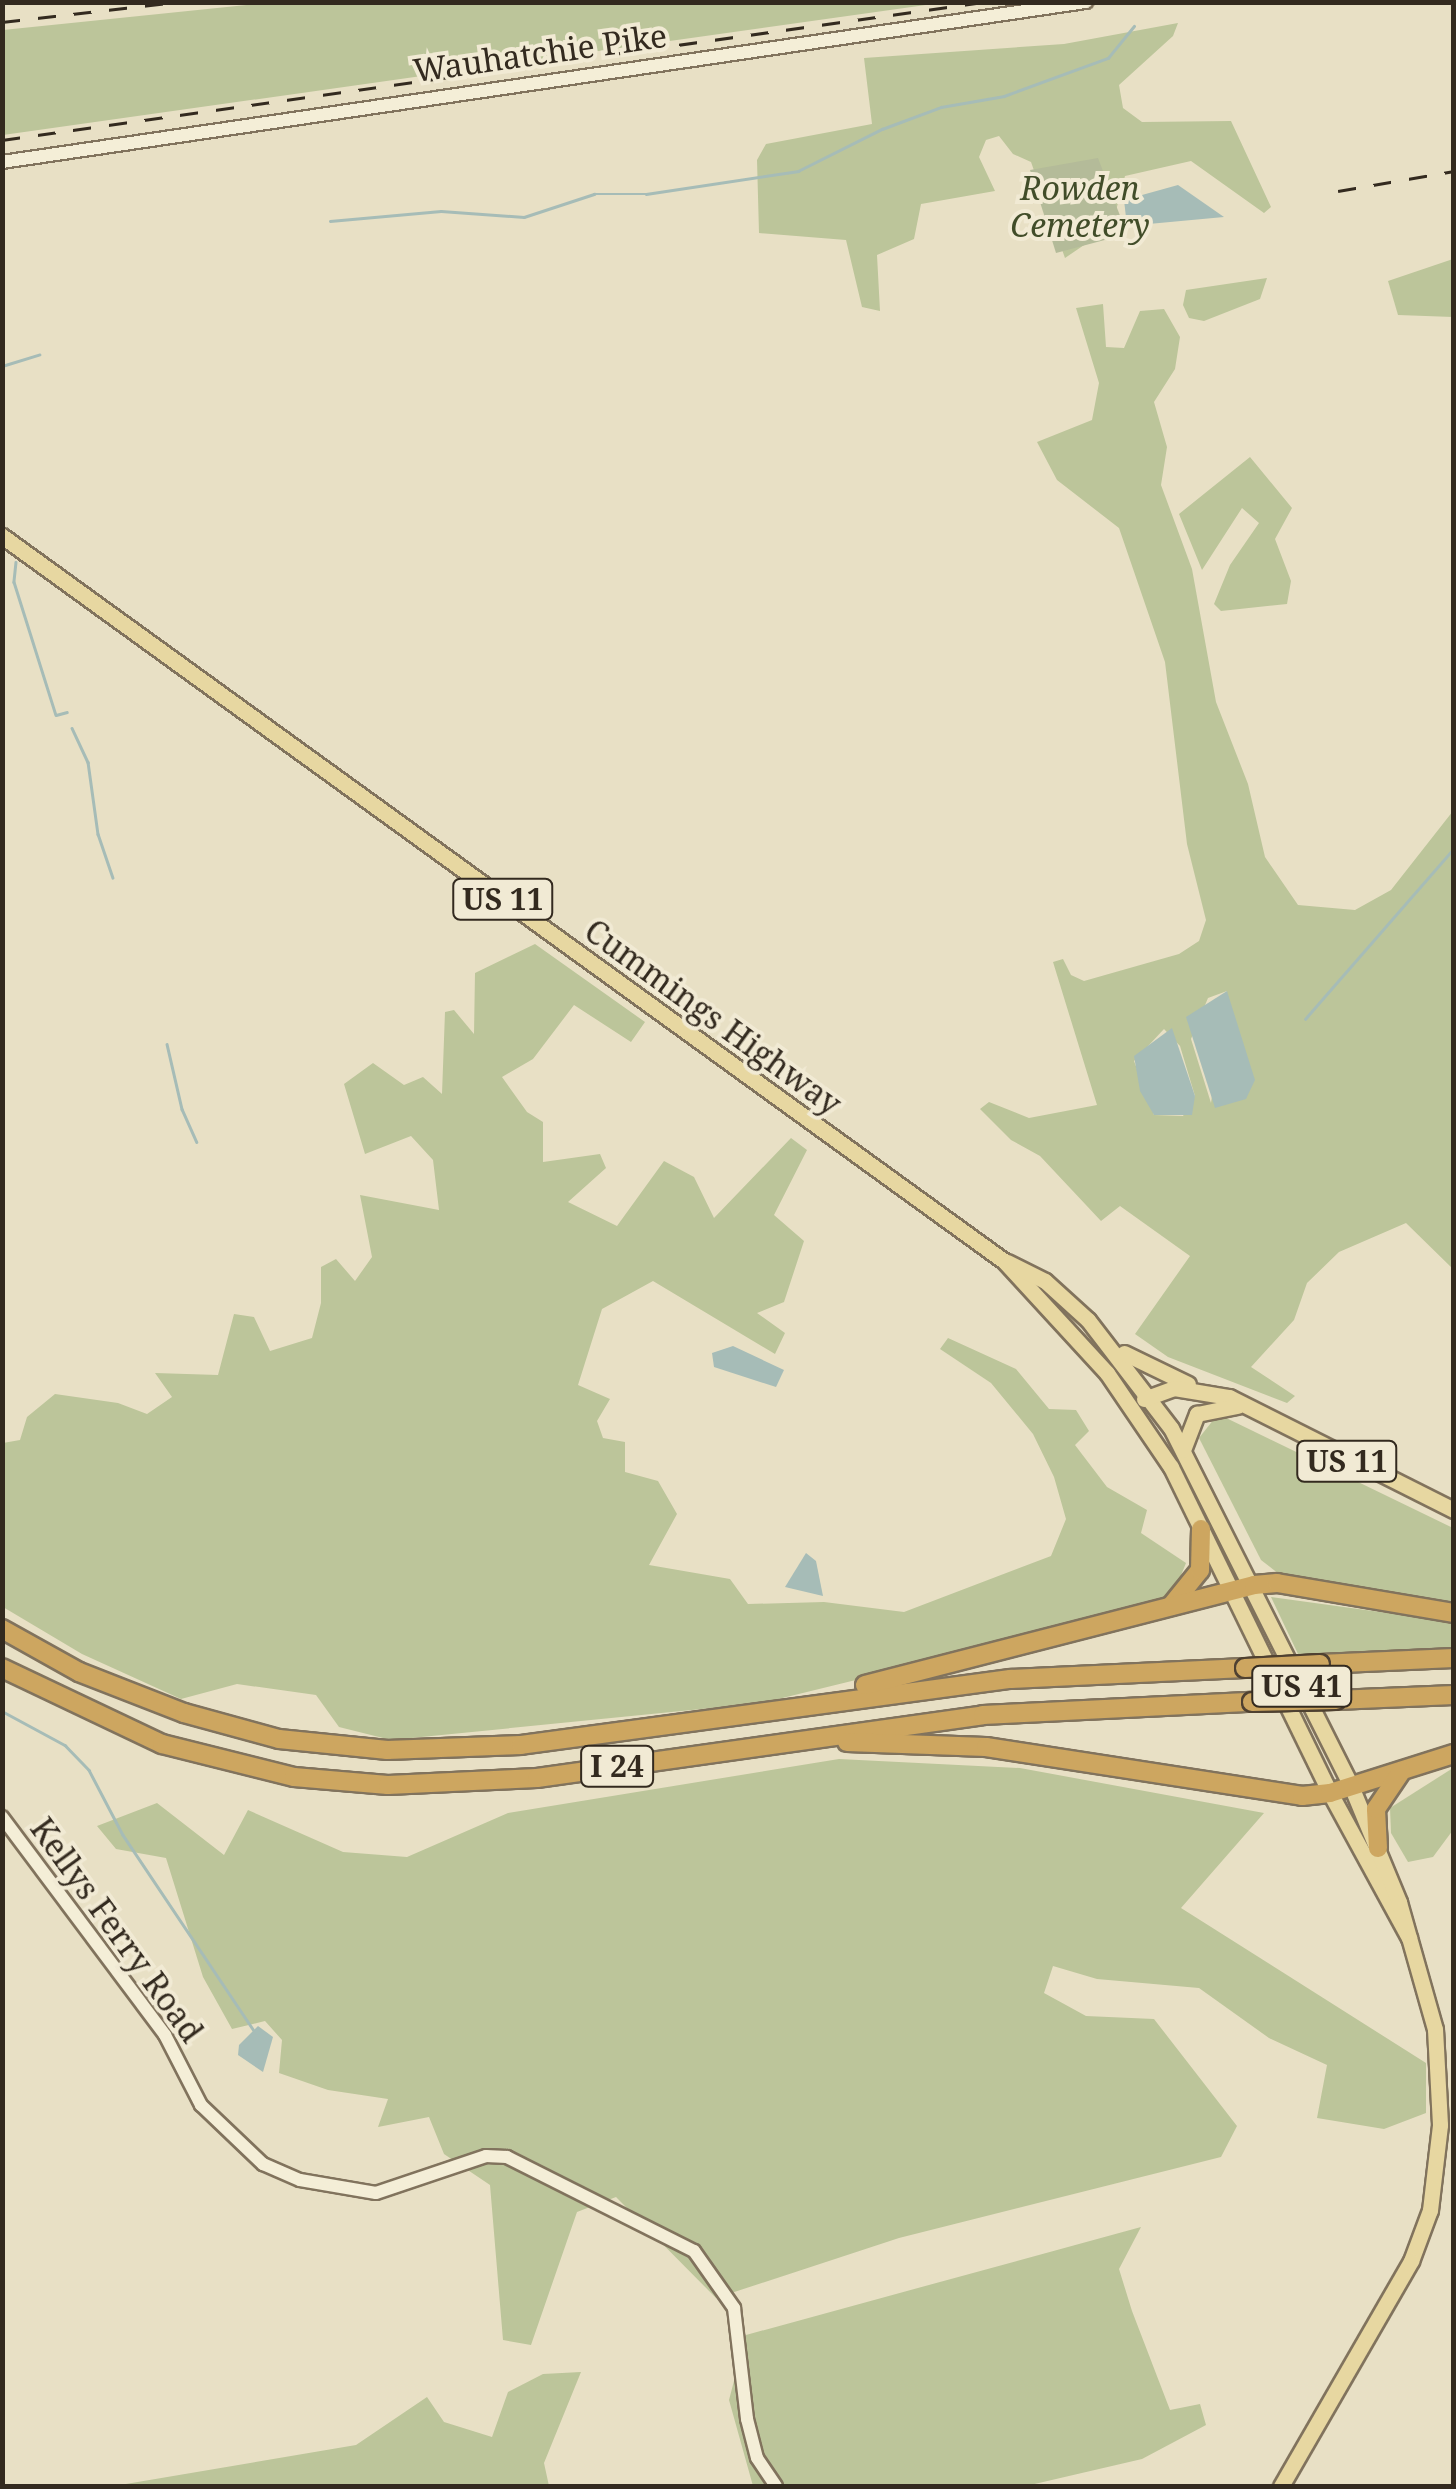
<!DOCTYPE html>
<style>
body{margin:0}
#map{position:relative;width:1456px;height:2489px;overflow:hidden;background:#e8e0c5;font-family:"Noto Serif",serif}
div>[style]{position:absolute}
.green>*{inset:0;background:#bcc59a}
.cemetery>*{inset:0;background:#b4bb99}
.water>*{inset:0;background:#a6bcb7}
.stream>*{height:2.5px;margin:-1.25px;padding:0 1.25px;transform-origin:1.25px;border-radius:1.25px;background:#a6bcb7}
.roads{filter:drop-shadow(2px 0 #81735d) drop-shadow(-2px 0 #81735d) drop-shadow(0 2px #81735d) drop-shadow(0 -2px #81735d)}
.tertiary>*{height:12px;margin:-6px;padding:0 6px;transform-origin:6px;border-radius:6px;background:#f4eed7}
.primary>*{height:15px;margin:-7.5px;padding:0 7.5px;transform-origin:7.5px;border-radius:7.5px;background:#e7d7a1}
.motorway>*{height:18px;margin:-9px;padding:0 9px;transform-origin:9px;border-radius:9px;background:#cda660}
.rail>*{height:2.5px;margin-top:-1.25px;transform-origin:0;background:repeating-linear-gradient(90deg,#332a1f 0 18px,transparent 0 36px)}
.bridges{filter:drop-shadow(2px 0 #4f4131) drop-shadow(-2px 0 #4f4131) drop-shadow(0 2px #4f4131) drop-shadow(0 -2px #4f4131)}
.motorway-bridge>*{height:18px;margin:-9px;padding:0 9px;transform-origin:9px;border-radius:9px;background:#cda660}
span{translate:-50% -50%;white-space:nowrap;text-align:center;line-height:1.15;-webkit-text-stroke:8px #f1ead4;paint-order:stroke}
.shield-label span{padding:2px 8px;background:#f1ead4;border:2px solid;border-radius:8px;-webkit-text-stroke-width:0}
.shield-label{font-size:30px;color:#332a1f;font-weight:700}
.street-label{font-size:32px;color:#332a1f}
.park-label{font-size:32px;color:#414d29;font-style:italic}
.frame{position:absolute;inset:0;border:5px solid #332a1f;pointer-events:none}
</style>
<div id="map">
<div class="green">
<i style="clip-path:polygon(276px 2px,940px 2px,940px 3px,3px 135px,3px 30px)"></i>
<i style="clip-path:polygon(1178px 23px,1173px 36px,1119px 85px,1123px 108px,1142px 122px,1231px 121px,1271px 207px,1264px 213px,1191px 161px,1125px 176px,1112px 226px,1065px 258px,1031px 162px,1013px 154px,999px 136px,986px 140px,979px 157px,995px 191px,921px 204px,914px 239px,877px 255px,880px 311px,862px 307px,846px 240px,759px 233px,757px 160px,766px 144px,872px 124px,864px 58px,1064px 44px)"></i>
<i style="clip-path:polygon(1453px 259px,1453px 317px,1398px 315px,1388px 281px)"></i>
<i style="clip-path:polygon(1267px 278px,1260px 299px,1204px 321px,1189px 318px,1183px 305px,1186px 290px)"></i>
<i style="clip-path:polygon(evenodd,1103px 304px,1106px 347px,1124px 348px,1140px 311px,1164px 309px,1180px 337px,1175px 369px,1154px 402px,1167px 447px,1161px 485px,1192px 569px,1216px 702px,1248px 784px,1265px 857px,1298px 905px,1355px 910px,1391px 890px,1453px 811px,1453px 1269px,1406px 1223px,1339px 1252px,1307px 1283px,1294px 1320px,1251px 1367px,1295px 1396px,1287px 1403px,1168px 1357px,1135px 1334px,1190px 1256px,1120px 1206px,1101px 1221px,1040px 1156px,1011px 1140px,980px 1109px,989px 1102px,1029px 1118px,1097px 1105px,1053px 962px,1063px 959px,1071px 975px,1084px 981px,1179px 954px,1199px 941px,1206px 920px,1187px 844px,1165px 662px,1119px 528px,1057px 480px,1037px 442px,1092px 420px,1099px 383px,1076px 308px,1103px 304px,1227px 991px,1211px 1103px,1191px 1039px,1208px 998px,1227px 991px,1103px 304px,1164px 1029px,1180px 1046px,1195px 1096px,1183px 1116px,1154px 1115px,1134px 1061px,1164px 1029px)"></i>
<i style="clip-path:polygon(1250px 457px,1292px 508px,1275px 539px,1291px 581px,1287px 604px,1221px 611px,1214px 604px,1230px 565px,1259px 523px,1242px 508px,1202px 570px,1179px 514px)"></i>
<i style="clip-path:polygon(535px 944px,645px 1022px,631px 1042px,574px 1005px,533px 1059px,502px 1077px,527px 1112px,543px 1122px,543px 1162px,600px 1154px,606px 1168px,568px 1202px,617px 1226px,664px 1161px,694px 1177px,714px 1218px,791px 1138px,807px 1150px,774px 1215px,804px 1241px,784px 1302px,757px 1313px,785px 1333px,775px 1354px,653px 1281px,602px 1309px,578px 1385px,610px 1399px,597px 1421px,603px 1438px,625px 1442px,625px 1472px,658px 1481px,677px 1514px,649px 1565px,730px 1579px,748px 1604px,824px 1602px,904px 1612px,1051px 1556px,1066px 1519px,1054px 1477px,1033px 1434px,991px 1383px,940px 1349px,948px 1338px,1016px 1369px,1049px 1409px,1076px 1410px,1089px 1431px,1075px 1445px,1107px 1487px,1147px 1510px,1141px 1533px,1186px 1563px,1173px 1595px,1133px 1612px,762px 1703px,391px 1740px,339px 1727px,316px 1695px,237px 1684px,181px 1699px,82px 1654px,3px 1607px,3px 1443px,20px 1440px,27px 1417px,55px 1394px,118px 1403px,147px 1414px,172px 1397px,155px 1373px,218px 1375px,234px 1314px,254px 1317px,270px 1351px,312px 1338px,321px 1303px,321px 1267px,336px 1259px,355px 1281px,372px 1257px,360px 1195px,439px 1210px,433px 1160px,411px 1136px,365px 1154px,344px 1084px,373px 1063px,404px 1085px,423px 1077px,442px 1094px,445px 1012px,454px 1010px,474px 1034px,475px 973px)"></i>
<i style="clip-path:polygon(1218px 1414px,1453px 1528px,1453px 1604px,1279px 1574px,1261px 1560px,1199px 1438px)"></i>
<i style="clip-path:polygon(1271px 1597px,1453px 1622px,1453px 1649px,1298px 1654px)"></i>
<i style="clip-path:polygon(839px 1759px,1020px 1768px,1264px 1813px,1181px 1908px,1426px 2063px,1426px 2113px,1384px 2129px,1317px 2118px,1327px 2065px,1269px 2038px,1199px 1988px,1097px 1979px,1053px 1966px,1044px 1993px,1086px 2016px,1154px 2019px,1237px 2126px,1221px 2157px,899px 2238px,716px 2298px,616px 2197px,577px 2212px,531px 2345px,503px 2340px,490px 2185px,444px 2154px,429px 2117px,378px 2127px,388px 2099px,328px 2090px,279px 2073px,282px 2040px,265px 2021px,232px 2029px,203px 1977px,166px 1858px,116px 1849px,97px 1826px,157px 1803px,224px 1855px,248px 1810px,343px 1852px,407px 1857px,508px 1813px)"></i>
<i style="clip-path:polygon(1453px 1768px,1453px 1830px,1433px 1857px,1408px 1862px,1391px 1833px,1390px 1808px)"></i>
<i style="clip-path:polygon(1141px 2227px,1119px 2269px,1132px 2311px,1170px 2410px,1200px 2404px,1206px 2425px,1142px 2459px,1026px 2486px,753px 2486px,729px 2400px,746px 2335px)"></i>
<i style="clip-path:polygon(581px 2372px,544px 2463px,549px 2486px,114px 2486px,356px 2445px,427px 2397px,444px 2422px,492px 2437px,508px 2392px,543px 2374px)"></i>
</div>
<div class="cemetery">
<i style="clip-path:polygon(1098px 158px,1127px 234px,1056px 253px,1030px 170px)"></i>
</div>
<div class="water">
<i style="clip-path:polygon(1178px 185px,1224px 217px,1127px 226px,1124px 200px)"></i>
<i style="clip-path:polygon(1227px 991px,1255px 1080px,1246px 1099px,1215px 1108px,1186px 1017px)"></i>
<i style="clip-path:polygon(1172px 1028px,1195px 1096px,1192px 1115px,1154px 1115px,1140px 1091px,1134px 1056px)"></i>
<i style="clip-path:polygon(733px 1346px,784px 1370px,776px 1387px,714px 1367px,712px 1353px)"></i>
<i style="clip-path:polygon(806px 1553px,816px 1561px,823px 1596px,785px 1587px)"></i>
<i style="clip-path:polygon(258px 2026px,273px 2037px,263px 2072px,238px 2055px,239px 2045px)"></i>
</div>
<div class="stream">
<i style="left:330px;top:221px;width:111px;rotate:-5.1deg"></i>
<i style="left:441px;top:211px;width:83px;rotate:4.1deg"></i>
<i style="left:524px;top:217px;width:74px;rotate:-18.2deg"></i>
<i style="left:594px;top:194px;width:52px"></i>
<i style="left:646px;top:194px;width:154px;rotate:-8.6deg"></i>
<i style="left:798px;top:171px;width:94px;rotate:-26.6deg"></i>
<i style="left:882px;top:129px;width:63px;rotate:-20.4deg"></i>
<i style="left:941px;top:107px;width:64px;rotate:-9.9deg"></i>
<i style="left:1004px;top:96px;width:111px;rotate:-20.1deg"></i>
<i style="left:1108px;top:58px;width:41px;rotate:-50.9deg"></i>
<i style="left:2px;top:366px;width:39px;rotate:-17deg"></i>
<i style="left:16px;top:562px;width:20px;rotate:96deg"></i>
<i style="left:14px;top:582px;width:139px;rotate:72.5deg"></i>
<i style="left:56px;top:715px;width:11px;rotate:-15deg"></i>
<i style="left:72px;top:728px;width:38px;rotate:65deg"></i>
<i style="left:88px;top:762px;width:73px;rotate:82.1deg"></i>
<i style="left:98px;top:834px;width:46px;rotate:71.2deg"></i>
<i style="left:1305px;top:1019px;width:227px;rotate:-48.9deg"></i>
<i style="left:167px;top:1044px;width:67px;rotate:77deg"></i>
<i style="left:182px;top:1109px;width:36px;rotate:66deg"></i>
<i style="left:2px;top:1711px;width:72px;rotate:28.4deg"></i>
<i style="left:65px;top:1745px;width:35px;rotate:46deg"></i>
<i style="left:89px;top:1770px;width:73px;rotate:62.4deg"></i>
<i style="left:123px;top:1835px;width:234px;rotate:56.2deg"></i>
</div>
<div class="roads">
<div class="tertiary">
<i style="left:2px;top:162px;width:1096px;rotate:-8.4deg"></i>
<i style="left:2px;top:1817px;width:272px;rotate:53.2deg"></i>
<i style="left:165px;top:2035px;width:79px;rotate:62.8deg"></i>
<i style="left:201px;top:2105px;width:86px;rotate:43.6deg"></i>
<i style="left:263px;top:2164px;width:40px;rotate:23.4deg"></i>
<i style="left:300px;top:2180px;width:77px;rotate:9.7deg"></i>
<i style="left:376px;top:2193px;width:116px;rotate:-18.6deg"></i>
<i style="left:486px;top:2156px;width:21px;rotate:3deg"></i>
<i style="left:507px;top:2157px;width:209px;rotate:26.7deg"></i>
<i style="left:694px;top:2251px;width:70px;rotate:54.9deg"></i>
<i style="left:734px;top:2308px;width:112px;rotate:83.3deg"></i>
<i style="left:747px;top:2419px;width:40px;rotate:75.6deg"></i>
<i style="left:757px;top:2458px;width:34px;rotate:56deg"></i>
</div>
<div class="primary">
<i style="left:2px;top:536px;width:1237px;rotate:35.89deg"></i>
<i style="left:1004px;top:1261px;width:152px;rotate:47.4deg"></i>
<i style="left:1107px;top:1373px;width:114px;rotate:55.8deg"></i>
<i style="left:1171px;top:1467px;width:363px;rotate:64deg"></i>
<i style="left:1330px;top:1793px;width:165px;rotate:61.4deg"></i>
<i style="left:1007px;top:1262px;width:42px;rotate:26.6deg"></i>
<i style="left:1045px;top:1281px;width:58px;rotate:42.2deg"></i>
<i style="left:1088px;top:1320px;width:136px;rotate:52.5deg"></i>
<i style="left:1171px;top:1428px;width:401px;rotate:63.3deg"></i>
<i style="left:1351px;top:1786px;width:126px;rotate:67.5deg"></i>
<i style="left:1399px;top:1902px;width:132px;rotate:74.2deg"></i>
<i style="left:1435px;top:2029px;width:96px;rotate:87deg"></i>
<i style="left:1440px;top:2125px;width:86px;rotate:96.7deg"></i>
<i style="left:1430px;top:2210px;width:54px;rotate:110.4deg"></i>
<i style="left:1411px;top:2261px;width:260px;rotate:120deg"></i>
<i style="left:1124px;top:1353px;width:71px;rotate:25.8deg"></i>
<i style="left:1144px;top:1399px;width:32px;rotate:-20deg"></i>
<i style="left:1174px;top:1388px;width:56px;rotate:9.3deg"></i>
<i style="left:1229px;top:1397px;width:252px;rotate:26.7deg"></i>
<i style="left:1183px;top:1450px;width:39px;rotate:-69deg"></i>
<i style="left:1197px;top:1414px;width:41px;rotate:-11.3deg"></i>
</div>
<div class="motorway">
<i style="left:1171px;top:1606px;width:46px;rotate:-51.1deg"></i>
<i style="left:1200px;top:1570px;width:41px;rotate:-88.6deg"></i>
<i style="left:2px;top:1629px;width:88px;rotate:29.2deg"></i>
<i style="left:79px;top:1672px;width:113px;rotate:21.3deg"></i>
<i style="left:184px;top:1713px;width:98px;rotate:15.3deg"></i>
<i style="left:279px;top:1739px;width:109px;rotate:5.8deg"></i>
<i style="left:387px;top:1750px;width:134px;rotate:-2.1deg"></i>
<i style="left:521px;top:1745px;width:494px;rotate:-7.7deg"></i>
<i style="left:1011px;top:1679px;width:234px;rotate:-2.7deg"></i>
<i style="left:1320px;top:1664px;width:134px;rotate:-2.6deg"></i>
<i style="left:2px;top:1668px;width:177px;rotate:25.4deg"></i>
<i style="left:162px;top:1744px;width:136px;rotate:14deg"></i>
<i style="left:294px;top:1777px;width:94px;rotate:4.9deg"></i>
<i style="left:388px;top:1785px;width:149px;rotate:-2.7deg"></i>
<i style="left:537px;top:1778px;width:450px;rotate:-8deg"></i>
<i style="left:983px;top:1715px;width:269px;rotate:-2.8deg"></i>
<i style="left:865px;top:1685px;width:402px;rotate:-14.4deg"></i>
<i style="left:1254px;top:1585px;width:23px;rotate:-5deg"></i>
<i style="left:1277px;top:1583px;width:180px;rotate:9.6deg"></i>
<i style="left:1336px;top:1700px;width:118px;rotate:-2.4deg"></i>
<i style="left:847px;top:1742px;width:139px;rotate:2.1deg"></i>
<i style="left:986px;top:1747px;width:320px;rotate:8.8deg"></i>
<i style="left:1302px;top:1796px;width:28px;rotate:-6deg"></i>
<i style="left:1330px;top:1793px;width:130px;rotate:-17.5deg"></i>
<i style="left:1378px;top:1848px;width:39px;rotate:-93deg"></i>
<i style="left:1376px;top:1809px;width:45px;rotate:-56deg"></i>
</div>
</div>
<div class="rail">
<i style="left:2px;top:22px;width:176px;rotate:-6.5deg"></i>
<i style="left:2px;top:140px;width:991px;rotate:-8.01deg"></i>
<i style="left:1338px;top:191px;width:118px;rotate:-9.8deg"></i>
</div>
<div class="bridges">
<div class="motorway-bridge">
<i style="left:1245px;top:1668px;width:75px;rotate:-3.1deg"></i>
<i style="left:1252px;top:1702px;width:84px;rotate:-1.4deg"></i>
</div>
</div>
<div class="shield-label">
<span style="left:503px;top:899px">US 11</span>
<span style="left:1347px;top:1461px">US 11</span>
<span style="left:1302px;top:1686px">US 41</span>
<span style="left:617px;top:1766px">I 24</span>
</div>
<div class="street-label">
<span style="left:540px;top:53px;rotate:-8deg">Wauhatchie Pike</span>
<span style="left:713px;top:1017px;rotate:36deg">Cummings Highway</span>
<span style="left:117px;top:1930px;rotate:54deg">Kellys Ferry Road</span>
</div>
<div class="park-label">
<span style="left:1080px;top:207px">Rowden<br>Cemetery</span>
</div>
<div class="frame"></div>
</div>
